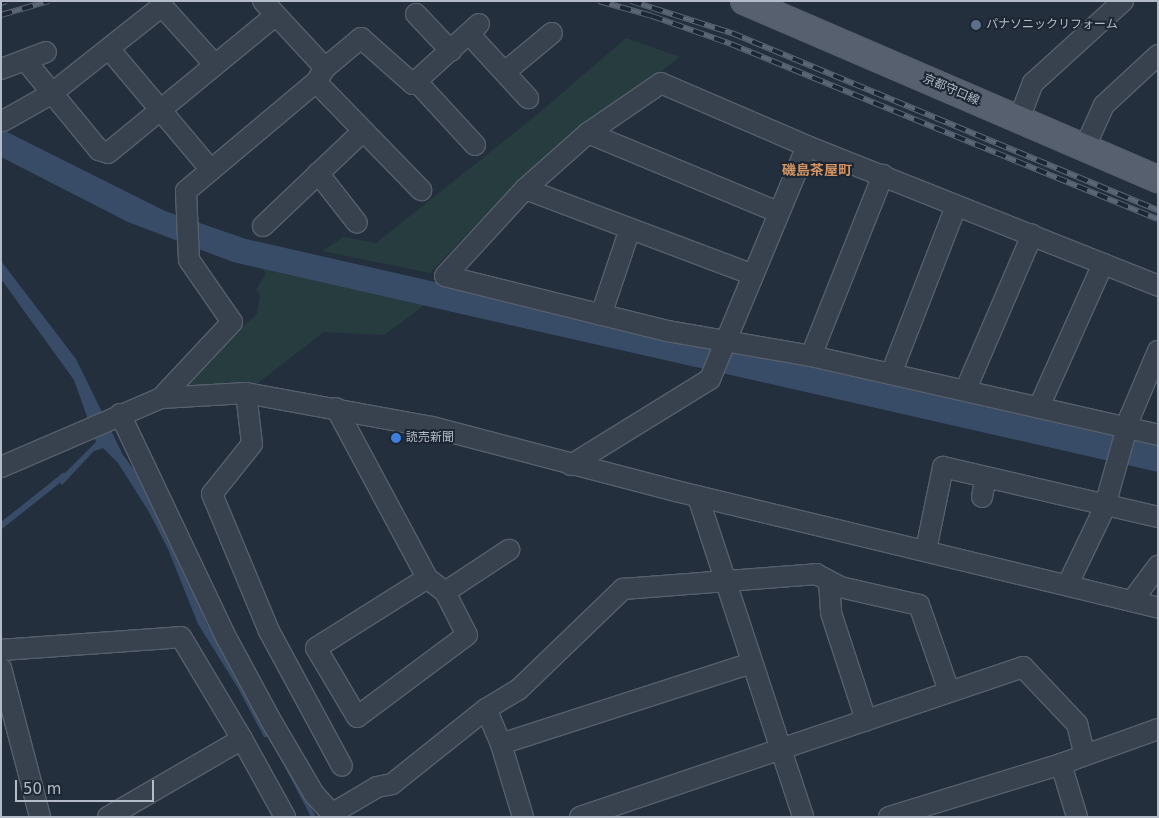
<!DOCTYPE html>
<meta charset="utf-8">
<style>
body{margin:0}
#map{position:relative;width:1159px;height:818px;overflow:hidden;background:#242f3e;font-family:"DejaVu Sans","Noto Sans JP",sans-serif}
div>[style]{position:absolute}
.green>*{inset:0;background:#263c3f}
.water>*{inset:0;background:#394c67}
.stream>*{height:5.5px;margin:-2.75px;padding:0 2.75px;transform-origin:2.75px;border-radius:2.75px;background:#394c67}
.roads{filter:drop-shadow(1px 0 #565f6c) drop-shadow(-1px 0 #565f6c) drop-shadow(0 1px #565f6c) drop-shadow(0 -1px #565f6c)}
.minor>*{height:20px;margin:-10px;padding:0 10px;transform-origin:10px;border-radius:10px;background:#38414e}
.major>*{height:26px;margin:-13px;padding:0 13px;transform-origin:13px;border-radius:13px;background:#56606e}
.rail>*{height:5.5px;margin-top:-2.75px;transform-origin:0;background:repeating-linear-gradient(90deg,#1d2633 0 11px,#5a6575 0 22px);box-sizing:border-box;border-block:1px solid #5a6575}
.dots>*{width:14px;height:14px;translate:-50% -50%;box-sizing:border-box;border:2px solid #1d2633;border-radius:50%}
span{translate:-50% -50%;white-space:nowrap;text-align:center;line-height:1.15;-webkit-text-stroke:4px #1d2633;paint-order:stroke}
.poi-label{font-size:12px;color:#b4bcc9}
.left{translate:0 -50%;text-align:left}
.street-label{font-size:12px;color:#b4bcc9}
.neighbourhood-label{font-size:14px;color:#d59563;font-weight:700}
.frame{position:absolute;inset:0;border:2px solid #b4bcc9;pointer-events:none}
.scale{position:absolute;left:15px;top:780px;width:139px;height:22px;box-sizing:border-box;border:2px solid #b4bcc9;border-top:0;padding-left:6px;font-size:15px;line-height:18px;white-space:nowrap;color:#b4bcc9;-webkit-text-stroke:4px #1d2633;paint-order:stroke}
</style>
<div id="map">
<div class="green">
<i style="clip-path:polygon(626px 38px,680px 57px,514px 185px,430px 273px,322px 251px,344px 237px,376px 243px,539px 113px)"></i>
<i style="clip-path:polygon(261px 267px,426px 304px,384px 335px,324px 332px,258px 383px,189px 388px,184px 380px,257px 314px,260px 295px,256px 290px,266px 273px)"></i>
</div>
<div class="water">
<i style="clip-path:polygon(1px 129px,165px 211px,246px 239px,1158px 446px,1158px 472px,233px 262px,128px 222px,1px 157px)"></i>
<i style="clip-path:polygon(1px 261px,76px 359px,123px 455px,140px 478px,179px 553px,207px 625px,239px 674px,316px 817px,311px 817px,269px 737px,264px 737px,238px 688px,198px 624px,168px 549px,149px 512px,118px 463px,103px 448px,94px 451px,62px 485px,58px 480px,96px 442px,74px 380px,1px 279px)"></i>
</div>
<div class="stream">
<i style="left:1px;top:526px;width:80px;rotate:-38.4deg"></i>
</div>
<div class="roads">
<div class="minor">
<i style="left:263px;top:1px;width:91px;rotate:47.2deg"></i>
<i style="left:416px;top:14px;width:51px;rotate:46.6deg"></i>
<i style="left:470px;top:35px;width:86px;rotate:47.4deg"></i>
<i style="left:110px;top:50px;width:157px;rotate:49.9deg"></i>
<i style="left:25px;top:60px;width:117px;rotate:50.6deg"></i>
<i style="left:99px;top:150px;width:9px;rotate:18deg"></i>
<i style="left:108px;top:153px;width:217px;rotate:-39.4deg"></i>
<i style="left:1px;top:69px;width:48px;rotate:-20.7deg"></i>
<i style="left:505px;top:72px;width:61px;rotate:-39.7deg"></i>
<i style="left:416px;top:81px;width:87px;rotate:47.3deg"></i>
<i style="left:316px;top:82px;width:151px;rotate:45.8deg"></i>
<i style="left:1019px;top:119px;width:39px;rotate:-69deg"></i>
<i style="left:1033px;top:83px;width:122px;rotate:-42.3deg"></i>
<i style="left:3px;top:121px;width:55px;rotate:-29.4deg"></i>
<i style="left:51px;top:94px;width:142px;rotate:-38.4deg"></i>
<i style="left:162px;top:6px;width:79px;rotate:48.1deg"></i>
<i style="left:588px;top:133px;width:206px;rotate:22.6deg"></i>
<i style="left:807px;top:146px;width:159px;rotate:-156.7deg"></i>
<i style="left:661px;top:83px;width:88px;rotate:145.6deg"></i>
<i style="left:588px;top:133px;width:84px;rotate:138.4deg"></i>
<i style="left:525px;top:189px;width:118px;rotate:132.6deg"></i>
<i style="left:445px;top:276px;width:230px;rotate:13.9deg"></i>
<i style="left:668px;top:331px;width:145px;rotate:9.9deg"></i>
<i style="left:811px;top:356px;width:356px;rotate:12.8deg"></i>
<i style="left:1085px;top:147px;width:46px;rotate:-65.7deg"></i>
<i style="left:1104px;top:105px;width:74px;rotate:-42.8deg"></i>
<i style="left:318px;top:173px;width:63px;rotate:52deg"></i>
<i style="left:525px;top:189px;width:241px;rotate:20.6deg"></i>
<i style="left:263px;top:226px;width:138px;rotate:-43.5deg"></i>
<i style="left:601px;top:315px;width:91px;rotate:-71.4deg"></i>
<i style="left:811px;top:356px;width:195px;rotate:-68.3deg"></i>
<i style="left:891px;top:374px;width:180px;rotate:-68.8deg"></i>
<i style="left:966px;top:389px;width:168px;rotate:-66.8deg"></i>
<i style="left:246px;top:393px;width:51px;rotate:83.3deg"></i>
<i style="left:252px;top:444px;width:64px;rotate:128.7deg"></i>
<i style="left:212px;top:494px;width:148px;rotate:67.4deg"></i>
<i style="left:269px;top:631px;width:153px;rotate:61.6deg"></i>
<i style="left:161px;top:398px;width:104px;rotate:-46.9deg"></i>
<i style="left:232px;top:322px;width:75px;rotate:-124.7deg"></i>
<i style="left:189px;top:260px;width:69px;rotate:-92.5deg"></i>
<i style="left:186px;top:191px;width:170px;rotate:-40deg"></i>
<i style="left:316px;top:82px;width:17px;rotate:-57deg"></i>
<i style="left:325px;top:68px;width:47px;rotate:-39.8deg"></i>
<i style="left:361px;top:38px;width:69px;rotate:41.5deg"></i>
<i style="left:413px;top:84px;width:89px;rotate:-42.3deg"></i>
<i style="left:1039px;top:407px;width:157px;rotate:-65.9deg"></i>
<i style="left:336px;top:408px;width:193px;rotate:61.8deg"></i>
<i style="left:427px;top:578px;width:23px;rotate:38deg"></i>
<i style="left:445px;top:592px;width:48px;rotate:62.9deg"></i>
<i style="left:467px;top:635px;width:137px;rotate:143.3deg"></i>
<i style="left:357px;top:717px;width:80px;rotate:-120.7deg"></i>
<i style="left:316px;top:648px;width:131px;rotate:-32.2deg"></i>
<i style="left:120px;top:414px;width:249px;rotate:64.6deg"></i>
<i style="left:227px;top:639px;width:91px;rotate:61.7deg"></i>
<i style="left:270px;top:719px;width:87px;rotate:59.6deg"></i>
<i style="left:314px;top:794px;width:31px;rotate:48deg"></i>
<i style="left:571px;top:465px;width:163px;rotate:-31.7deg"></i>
<i style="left:710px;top:379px;width:252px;rotate:-67.4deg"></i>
<i style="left:807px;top:146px;width:378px;rotate:21.7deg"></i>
<i style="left:1px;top:467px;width:174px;rotate:-23.3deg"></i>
<i style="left:161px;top:398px;width:85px;rotate:-3.4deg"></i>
<i style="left:246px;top:393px;width:189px;rotate:10.4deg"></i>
<i style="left:432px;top:427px;width:252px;rotate:14.7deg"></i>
<i style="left:676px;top:491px;width:496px;rotate:13.6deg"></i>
<i style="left:698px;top:497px;width:337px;rotate:71.8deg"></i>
<i style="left:982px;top:497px;width:20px;rotate:-79deg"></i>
<i style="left:926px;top:550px;width:85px;rotate:-78.4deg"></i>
<i style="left:943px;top:467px;width:221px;rotate:13.1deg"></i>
<i style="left:829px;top:582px;width:31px;rotate:86deg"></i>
<i style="left:831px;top:613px;width:113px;rotate:71.9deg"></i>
<i style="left:1068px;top:584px;width:83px;rotate:-64.4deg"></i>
<i style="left:1104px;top:509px;width:96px;rotate:-74.2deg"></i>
<i style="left:1130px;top:417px;width:72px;rotate:-67deg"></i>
<i style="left:445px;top:592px;width:77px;rotate:-33.3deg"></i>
<i style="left:1132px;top:601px;width:44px;rotate:-53.4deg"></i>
<i style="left:1px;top:650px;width:180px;rotate:-4.1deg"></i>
<i style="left:181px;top:637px;width:119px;rotate:59.1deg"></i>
<i style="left:1px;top:668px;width:154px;rotate:75.3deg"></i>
<i style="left:501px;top:744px;width:264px;rotate:-17.9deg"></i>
<i style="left:1061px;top:764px;width:55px;rotate:73.2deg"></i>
<i style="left:333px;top:813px;width:51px;rotate:-30.6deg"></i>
<i style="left:377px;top:787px;width:15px;rotate:-11deg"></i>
<i style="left:392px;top:784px;width:120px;rotate:-38.6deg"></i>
<i style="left:108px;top:817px;width:155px;rotate:-30.2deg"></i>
<i style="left:242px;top:739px;width:89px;rotate:61.1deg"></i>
<i style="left:523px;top:817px;width:76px;rotate:-106.8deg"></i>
<i style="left:501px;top:744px;width:38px;rotate:-113deg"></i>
<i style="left:486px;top:709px;width:37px;rotate:-31deg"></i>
<i style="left:518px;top:690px;width:146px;rotate:-43.9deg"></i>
<i style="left:623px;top:589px;width:194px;rotate:-4.4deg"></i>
<i style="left:816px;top:574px;width:27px;rotate:28deg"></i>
<i style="left:840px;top:587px;width:81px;rotate:12.8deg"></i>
<i style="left:919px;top:605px;width:91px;rotate:70.8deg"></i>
<i style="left:580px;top:817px;width:468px;rotate:-18.7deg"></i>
<i style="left:1023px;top:667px;width:79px;rotate:46.5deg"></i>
<i style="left:1077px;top:724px;width:32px;rotate:76deg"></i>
<i style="left:889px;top:817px;width:180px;rotate:-17.1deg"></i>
<i style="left:1061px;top:764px;width:103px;rotate:-19.8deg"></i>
</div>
<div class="major">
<i style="left:744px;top:1px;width:451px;rotate:23.3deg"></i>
</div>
</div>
<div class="rail">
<i style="left:599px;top:1px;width:55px;rotate:15.8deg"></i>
<i style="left:652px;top:16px;width:84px;rotate:19.5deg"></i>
<i style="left:731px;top:44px;width:461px;rotate:22.3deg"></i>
<i style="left:631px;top:1px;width:106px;rotate:17.6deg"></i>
<i style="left:732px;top:33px;width:461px;rotate:22.6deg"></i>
<i style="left:1px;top:3px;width:5px;rotate:-22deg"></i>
<i style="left:1px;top:15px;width:50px;rotate:-16.3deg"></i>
</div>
<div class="dots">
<i style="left:976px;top:25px;background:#5c6f8a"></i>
<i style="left:396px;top:438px;background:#3f7fe0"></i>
</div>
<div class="poi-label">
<span class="left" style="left:986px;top:25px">パナソニックリフォーム</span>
<span class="left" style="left:406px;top:438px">読売新聞</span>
</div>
<div class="street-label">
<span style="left:951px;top:90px;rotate:23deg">京都守口線</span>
</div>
<div class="neighbourhood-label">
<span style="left:817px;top:170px">磯島茶屋町</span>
</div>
<div class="frame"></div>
<div class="scale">50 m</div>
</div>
